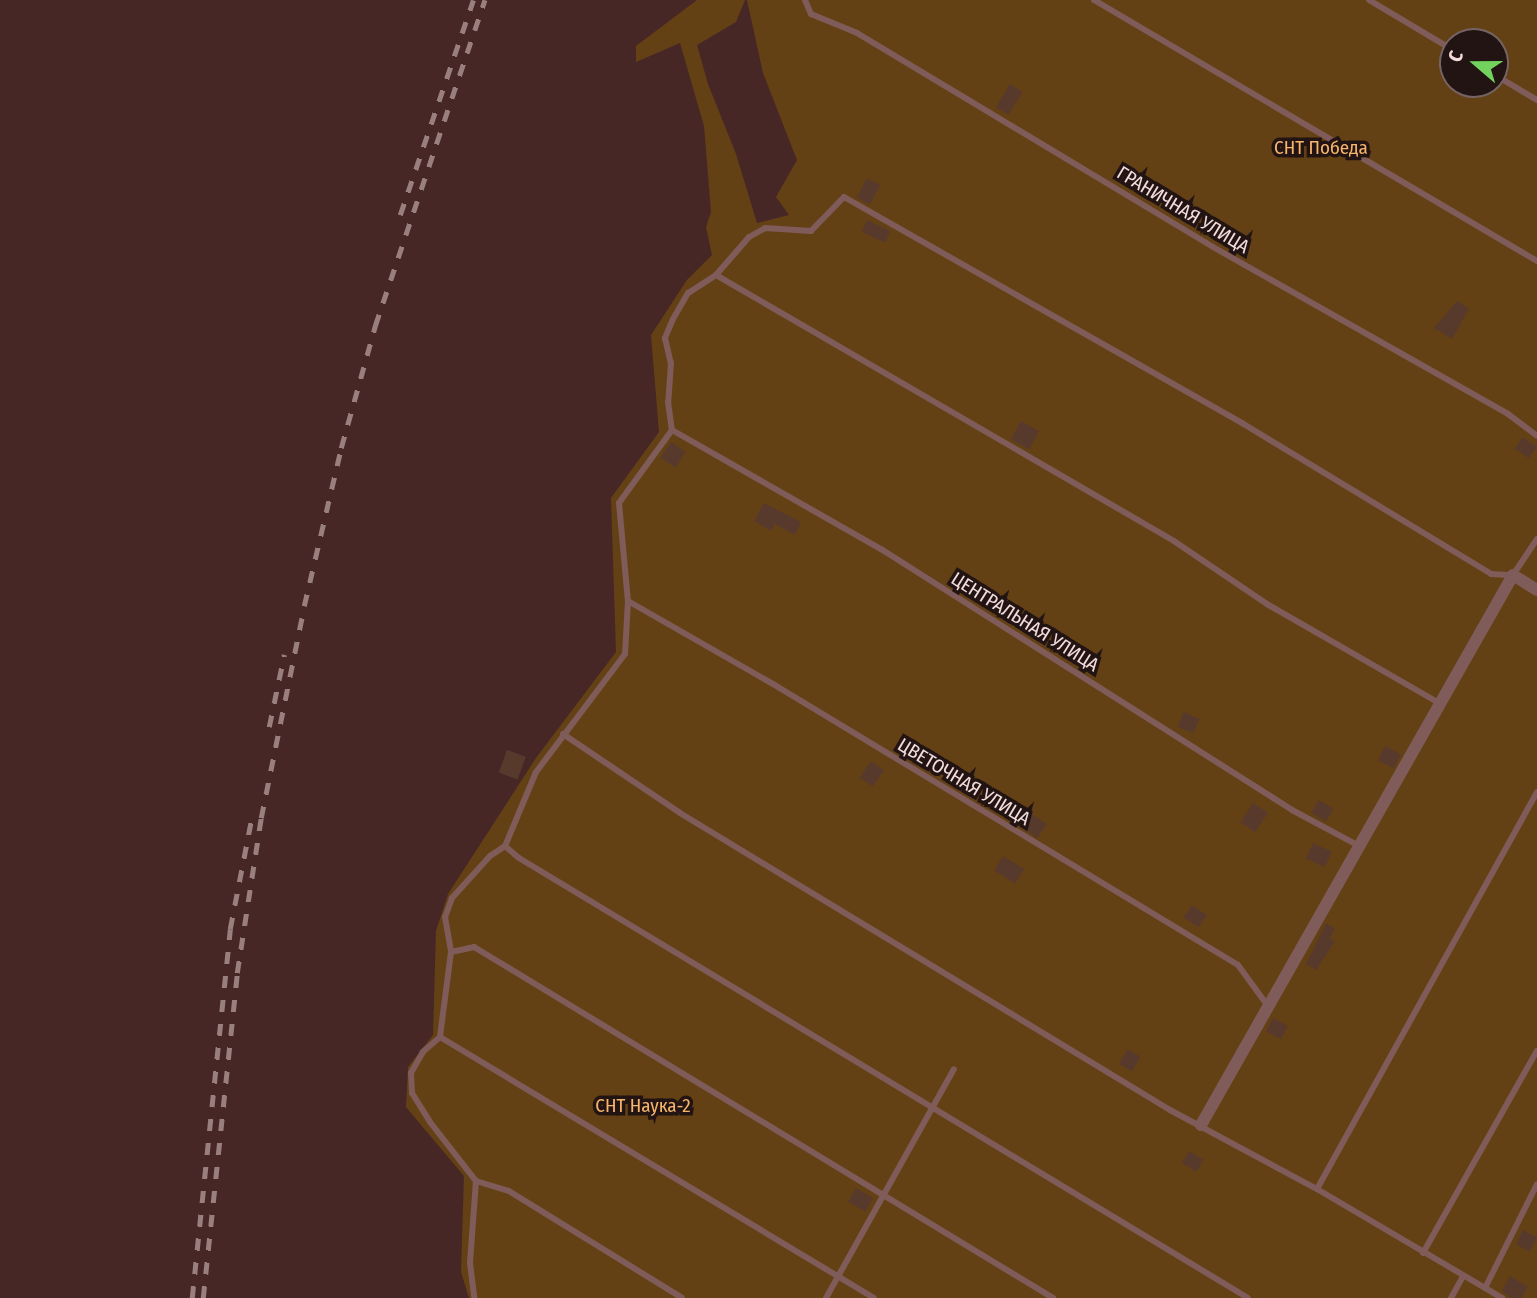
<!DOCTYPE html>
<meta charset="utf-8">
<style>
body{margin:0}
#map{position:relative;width:1537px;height:1298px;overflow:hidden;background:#462726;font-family:"Fira Sans Condensed",sans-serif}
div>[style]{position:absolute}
.green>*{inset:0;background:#644114}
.building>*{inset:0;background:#583a2d;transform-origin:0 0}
.lane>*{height:6px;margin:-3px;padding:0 3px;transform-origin:3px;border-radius:3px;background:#7f5b59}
.street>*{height:12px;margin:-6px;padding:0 6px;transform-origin:6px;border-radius:6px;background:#7f5b59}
.rail>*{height:4.5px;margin-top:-2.25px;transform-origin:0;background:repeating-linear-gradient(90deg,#997f7e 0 12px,transparent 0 24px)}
span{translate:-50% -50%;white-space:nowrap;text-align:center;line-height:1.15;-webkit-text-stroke:7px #231414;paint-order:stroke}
.park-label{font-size:19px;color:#f7b56a}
.street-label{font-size:19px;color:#f3dddc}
.north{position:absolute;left:1439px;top:28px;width:70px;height:70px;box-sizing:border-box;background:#231414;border:2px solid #766464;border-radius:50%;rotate:290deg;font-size:19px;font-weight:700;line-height:28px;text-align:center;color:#f3dddc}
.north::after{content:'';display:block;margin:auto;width:24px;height:32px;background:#72d25d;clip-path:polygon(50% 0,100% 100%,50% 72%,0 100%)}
</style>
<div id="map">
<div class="green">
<i style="clip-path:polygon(evenodd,697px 0,745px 0,736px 22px,697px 45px,708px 84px,736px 154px,757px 223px,789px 215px,776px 197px,797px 160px,763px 73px,747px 0,1537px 0,1537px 1298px,469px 1298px,461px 1272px,464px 1176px,406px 1107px,408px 1067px,433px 1035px,436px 931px,448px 894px,536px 758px,616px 652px,611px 498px,659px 432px,651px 335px,687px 280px,712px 255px,706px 227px,711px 212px,704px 126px,680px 43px,636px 62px,636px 46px,697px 0,1453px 42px,1495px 42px,1495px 84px,1453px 84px,1453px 42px)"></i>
</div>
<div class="building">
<i style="left:1010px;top:84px;width:15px;height:27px;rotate:32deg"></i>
<i style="left:867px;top:178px;width:15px;height:22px;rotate:28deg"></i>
<i style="left:867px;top:220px;width:26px;height:13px;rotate:25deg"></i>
<i style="clip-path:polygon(1457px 301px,1469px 309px,1452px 339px,1434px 328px)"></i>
<i style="left:1021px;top:421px;width:21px;height:21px;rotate:29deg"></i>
<i style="left:1523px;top:437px;width:17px;height:14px;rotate:36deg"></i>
<i style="left:671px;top:442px;width:18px;height:19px;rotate:34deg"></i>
<i style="clip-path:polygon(764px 503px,801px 522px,795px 535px,775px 524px,771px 531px,754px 521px)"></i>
<i style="left:1184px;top:712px;width:17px;height:16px;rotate:24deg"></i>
<i style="left:1385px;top:746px;width:18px;height:16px;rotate:27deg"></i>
<i style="left:507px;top:750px;width:20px;height:24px;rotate:20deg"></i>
<i style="left:871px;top:761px;width:16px;height:20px;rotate:35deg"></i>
<i style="left:1319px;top:800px;width:17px;height:15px;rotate:31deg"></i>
<i style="left:1253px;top:803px;width:18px;height:23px;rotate:34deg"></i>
<i style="left:1032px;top:814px;width:18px;height:17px;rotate:34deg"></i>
<i style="left:1313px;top:843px;width:21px;height:17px;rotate:25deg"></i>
<i style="left:1003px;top:856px;width:25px;height:17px;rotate:32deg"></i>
<i style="left:1192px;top:905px;width:18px;height:15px;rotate:34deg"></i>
<i style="clip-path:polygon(1326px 923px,1335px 929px,1330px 938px,1335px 941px,1316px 970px,1306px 964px)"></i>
<i style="left:1273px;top:1018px;width:17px;height:15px;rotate:28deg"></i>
<i style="left:1128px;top:1049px;width:15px;height:17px;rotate:32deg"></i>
<i style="left:1189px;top:1151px;width:17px;height:14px;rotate:31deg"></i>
<i style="left:856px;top:1188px;width:20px;height:16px;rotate:30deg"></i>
<i style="left:1523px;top:1230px;width:16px;height:16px;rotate:27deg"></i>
<i style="clip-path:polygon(1510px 1276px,1528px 1287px,1521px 1298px,1511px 1298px,1502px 1291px)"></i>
</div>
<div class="lane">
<i style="left:805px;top:0;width:15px;rotate:67deg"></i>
<i style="left:811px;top:14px;width:50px;rotate:22.4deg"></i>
<i style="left:857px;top:33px;width:415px;rotate:31deg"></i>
<i style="left:1213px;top:247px;width:339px;rotate:29.5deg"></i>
<i style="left:1508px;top:414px;width:36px;rotate:37deg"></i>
<i style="left:1094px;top:0;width:514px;rotate:30.51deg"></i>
<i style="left:1369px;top:0;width:98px;rotate:30.8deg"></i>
<i style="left:1495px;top:75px;width:49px;rotate:30.8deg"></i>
<i style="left:716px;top:275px;width:33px;rotate:147deg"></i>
<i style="left:688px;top:293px;width:30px;rotate:120deg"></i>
<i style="left:673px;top:319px;width:21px;rotate:113deg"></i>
<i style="left:665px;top:338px;width:26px;rotate:77deg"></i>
<i style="left:671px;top:363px;width:39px;rotate:94deg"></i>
<i style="left:668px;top:402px;width:28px;rotate:82deg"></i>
<i style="left:672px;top:430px;width:90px;rotate:126deg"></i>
<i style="left:619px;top:503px;width:98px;rotate:84.8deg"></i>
<i style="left:628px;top:601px;width:53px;rotate:93.2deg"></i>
<i style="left:625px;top:654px;width:148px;rotate:127deg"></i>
<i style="left:536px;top:772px;width:80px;rotate:112.7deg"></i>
<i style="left:505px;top:846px;width:18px;rotate:41deg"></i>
<i style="left:519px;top:858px;width:851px;rotate:31.11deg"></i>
<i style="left:672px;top:430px;width:241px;rotate:29.7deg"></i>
<i style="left:881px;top:549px;width:487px;rotate:32.4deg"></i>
<i style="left:1292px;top:810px;width:76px;rotate:28.2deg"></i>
<i style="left:628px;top:601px;width:173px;rotate:29.8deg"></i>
<i style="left:778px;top:687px;width:537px;rotate:31.15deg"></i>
<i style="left:1238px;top:965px;width:51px;rotate:53.8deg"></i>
<i style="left:1439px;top:703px;width:198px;rotate:-150.1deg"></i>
<i style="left:1267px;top:604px;width:112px;rotate:-145.9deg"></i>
<i style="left:1174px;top:541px;width:530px;rotate:-149.85deg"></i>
<i style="left:716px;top:275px;width:50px;rotate:-49deg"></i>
<i style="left:749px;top:237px;width:18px;rotate:-29deg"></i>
<i style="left:765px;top:228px;width:46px;rotate:3.7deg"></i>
<i style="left:811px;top:231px;width:47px;rotate:-45.9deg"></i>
<i style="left:844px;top:197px;width:458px;rotate:29.6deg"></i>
<i style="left:1242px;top:423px;width:291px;rotate:31.2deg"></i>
<i style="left:1491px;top:574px;width:22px;rotate:3deg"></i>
<i style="left:1513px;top:575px;width:43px;rotate:-56.3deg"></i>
<i style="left:563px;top:734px;width:141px;rotate:34deg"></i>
<i style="left:680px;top:813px;width:573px;rotate:31.22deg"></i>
<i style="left:1170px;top:1110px;width:167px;rotate:28.3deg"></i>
<i style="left:1317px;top:1189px;width:215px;rotate:30.5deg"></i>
<i style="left:505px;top:846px;width:18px;rotate:146deg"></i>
<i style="left:490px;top:856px;width:57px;rotate:132.1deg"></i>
<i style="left:452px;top:898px;width:20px;rotate:110deg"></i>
<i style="left:445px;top:917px;width:36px;rotate:80deg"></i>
<i style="left:451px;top:952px;width:24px;rotate:-12deg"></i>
<i style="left:474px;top:947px;width:677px;rotate:31.22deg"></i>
<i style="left:451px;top:952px;width:86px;rotate:97.4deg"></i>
<i style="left:440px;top:1037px;width:506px;rotate:31.02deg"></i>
<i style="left:440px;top:1037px;width:23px;rotate:139deg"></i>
<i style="left:423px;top:1052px;width:24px;rotate:120deg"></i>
<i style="left:411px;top:1073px;width:20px;rotate:87deg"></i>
<i style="left:412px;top:1093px;width:34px;rotate:58deg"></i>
<i style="left:430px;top:1122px;width:75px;rotate:52.1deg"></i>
<i style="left:476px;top:1181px;width:82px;rotate:94.2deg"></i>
<i style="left:470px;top:1263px;width:35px;rotate:83deg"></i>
<i style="left:476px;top:1181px;width:34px;rotate:17deg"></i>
<i style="left:509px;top:1191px;width:203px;rotate:31.7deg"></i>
<i style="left:1317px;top:1189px;width:454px;rotate:-61deg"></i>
<i style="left:1423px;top:1253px;width:232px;rotate:-60.6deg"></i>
<i style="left:1485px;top:1288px;width:116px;rotate:-63.4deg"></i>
<i style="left:826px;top:1298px;width:262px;rotate:-60.8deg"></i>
<i style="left:1451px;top:1298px;width:25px;rotate:-61deg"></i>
</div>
<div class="street">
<i style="left:1201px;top:1125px;width:632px;rotate:-60.43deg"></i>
<i style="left:1513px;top:575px;width:28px;rotate:32deg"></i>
</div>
<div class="rail">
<i style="left:400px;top:215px;width:227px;rotate:-71.2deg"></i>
<i style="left:269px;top:727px;width:74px;rotate:-78.2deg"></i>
<i style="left:192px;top:1298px;width:371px;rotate:-84.1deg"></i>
<i style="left:230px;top:929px;width:115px;rotate:-79deg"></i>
<i style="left:203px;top:1298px;width:327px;rotate:-84deg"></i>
<i style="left:237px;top:973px;width:157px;rotate:-81.2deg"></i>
<i style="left:261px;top:818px;width:216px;rotate:-78.5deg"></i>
<i style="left:304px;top:606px;width:162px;rotate:-76.8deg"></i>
<i style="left:341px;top:448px;width:127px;rotate:-74.4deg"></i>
<i style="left:375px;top:326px;width:344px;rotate:-71.4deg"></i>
</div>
<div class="park-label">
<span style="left:1321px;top:148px">СНТ Победа</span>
<span style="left:643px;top:1106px">СНТ Наука-2</span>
</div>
<div class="street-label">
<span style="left:1183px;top:210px;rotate:31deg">ГРАНИЧНАЯ УЛИЦА</span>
<span style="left:1025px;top:622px;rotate:32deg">ЦЕНТРАЛЬНАЯ УЛИЦА</span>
<span style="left:964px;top:782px;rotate:31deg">ЦВЕТОЧНАЯ УЛИЦА</span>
</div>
<div class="north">С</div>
</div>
